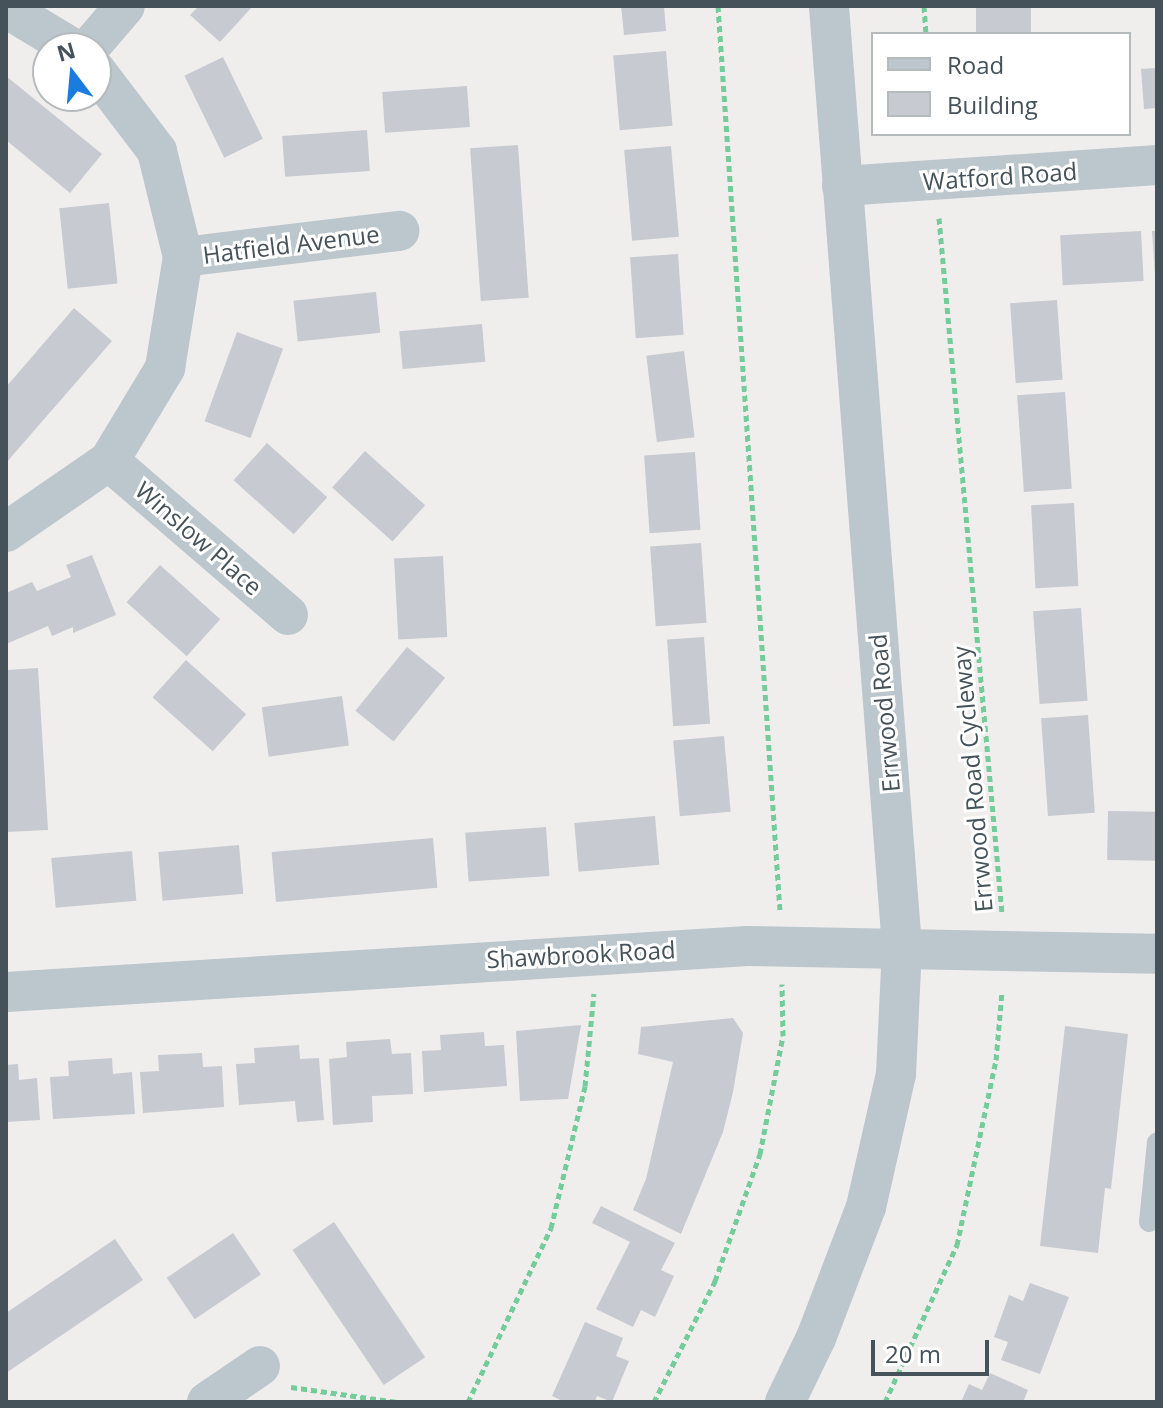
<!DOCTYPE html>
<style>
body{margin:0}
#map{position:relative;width:1163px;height:1408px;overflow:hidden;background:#f0eded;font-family:"Open Sans",sans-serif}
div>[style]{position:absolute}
.building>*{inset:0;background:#c7cad0;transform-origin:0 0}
.path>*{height:5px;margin-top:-2.5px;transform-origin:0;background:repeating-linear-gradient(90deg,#73cc9a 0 6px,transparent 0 10px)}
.service>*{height:20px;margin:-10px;padding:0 10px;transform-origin:10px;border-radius:10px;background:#bbc6cd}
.minor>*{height:40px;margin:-20px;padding:0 20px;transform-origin:20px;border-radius:20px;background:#bbc6cd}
span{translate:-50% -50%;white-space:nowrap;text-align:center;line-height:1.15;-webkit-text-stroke:6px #fff;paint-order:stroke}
.street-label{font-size:24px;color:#45525a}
.frame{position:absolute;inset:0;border:8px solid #45525a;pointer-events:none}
.legend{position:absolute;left:871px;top:32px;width:260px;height:104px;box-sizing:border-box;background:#fff;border:2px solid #b5babd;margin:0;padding:10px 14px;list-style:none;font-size:24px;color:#45525a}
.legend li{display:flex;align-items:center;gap:16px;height:40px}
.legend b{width:40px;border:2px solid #b5babd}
.north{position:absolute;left:32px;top:32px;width:80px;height:80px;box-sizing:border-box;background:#fff;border:2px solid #b5babd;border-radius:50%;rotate:344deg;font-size:22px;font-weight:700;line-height:32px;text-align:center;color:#45525a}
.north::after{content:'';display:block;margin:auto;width:28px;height:36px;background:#197cde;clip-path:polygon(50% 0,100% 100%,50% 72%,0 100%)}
.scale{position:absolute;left:871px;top:1340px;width:118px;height:36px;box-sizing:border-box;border:4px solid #45525a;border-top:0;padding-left:10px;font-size:24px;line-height:28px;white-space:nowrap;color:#45525a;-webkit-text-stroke:6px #fff;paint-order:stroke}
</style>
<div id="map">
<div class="building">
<i style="clip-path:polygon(199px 6px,253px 6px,220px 42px,190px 15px)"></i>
<i style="clip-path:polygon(621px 6px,664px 6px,666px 31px,624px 35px)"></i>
<i style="left:976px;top:6px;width:55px;height:28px"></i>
<i style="left:666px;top:51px;width:75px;height:53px;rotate:85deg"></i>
<i style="left:223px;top:57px;width:91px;height:43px;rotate:64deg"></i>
<i style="clip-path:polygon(1157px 68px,1157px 108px,1144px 109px,1141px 69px)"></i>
<i style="clip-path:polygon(6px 76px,102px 154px,70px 193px,6px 140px)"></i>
<i style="left:467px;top:86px;width:41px;height:85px;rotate:86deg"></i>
<i style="left:367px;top:130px;width:41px;height:85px;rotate:86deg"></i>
<i style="left:518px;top:145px;width:153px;height:48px;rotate:86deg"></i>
<i style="left:671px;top:146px;width:91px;height:47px;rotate:85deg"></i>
<i style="left:109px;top:203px;width:81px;height:50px;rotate:84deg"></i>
<i style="left:1141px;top:231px;width:50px;height:81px;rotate:87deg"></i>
<i style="clip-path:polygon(1152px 231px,1157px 231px,1157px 275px,1155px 275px)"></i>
<i style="left:678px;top:254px;width:81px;height:48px;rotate:86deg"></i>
<i style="left:376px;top:292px;width:41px;height:83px;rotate:84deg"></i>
<i style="left:1057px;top:300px;width:80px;height:47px;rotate:86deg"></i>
<i style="clip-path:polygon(74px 308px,112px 341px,6px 463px,6px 387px)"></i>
<i style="left:482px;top:324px;width:38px;height:83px;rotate:85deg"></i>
<i style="left:237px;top:332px;width:49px;height:95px;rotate:20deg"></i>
<i style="left:684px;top:351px;width:87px;height:38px;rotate:83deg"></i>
<i style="left:1065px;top:392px;width:97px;height:48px;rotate:86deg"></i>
<i style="left:267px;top:443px;width:81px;height:50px;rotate:42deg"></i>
<i style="left:365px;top:451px;width:81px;height:49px;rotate:42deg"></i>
<i style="left:695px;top:452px;width:78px;height:51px;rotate:86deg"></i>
<i style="left:1074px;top:503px;width:83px;height:43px;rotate:87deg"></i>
<i style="left:701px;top:543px;width:80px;height:51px;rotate:86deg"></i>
<i style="clip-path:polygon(92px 555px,116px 615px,73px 633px,73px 627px,52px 636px,48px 626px,6px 644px,6px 593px,32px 582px,37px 591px,71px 577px,66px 565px)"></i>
<i style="left:443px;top:556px;width:81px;height:49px;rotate:87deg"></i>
<i style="left:160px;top:565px;width:81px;height:50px;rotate:42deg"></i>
<i style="left:1081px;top:608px;width:93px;height:48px;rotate:86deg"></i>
<i style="left:704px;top:637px;width:87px;height:37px;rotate:86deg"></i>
<i style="left:407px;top:647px;width:49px;height:82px;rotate:39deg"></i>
<i style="left:186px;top:660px;width:81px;height:50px;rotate:42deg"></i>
<i style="clip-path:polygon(38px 668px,48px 830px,6px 832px,6px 670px)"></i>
<i style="left:342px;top:696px;width:50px;height:81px;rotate:82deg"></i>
<i style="left:1088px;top:715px;width:98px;height:47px;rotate:86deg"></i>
<i style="left:724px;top:736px;width:76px;height:51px;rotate:85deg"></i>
<i style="left:1108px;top:811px;width:49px;height:49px;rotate:1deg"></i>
<i style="left:655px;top:816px;width:49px;height:81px;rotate:85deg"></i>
<i style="left:546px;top:827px;width:49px;height:81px;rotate:86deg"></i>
<i style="left:433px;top:838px;width:50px;height:162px;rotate:85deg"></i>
<i style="left:239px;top:845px;width:49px;height:81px;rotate:85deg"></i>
<i style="left:132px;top:851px;width:50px;height:81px;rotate:85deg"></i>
<i style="clip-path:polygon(733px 1018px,743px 1033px,733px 1092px,723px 1132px,681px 1234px,633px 1210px,646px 1179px,673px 1062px,638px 1054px,641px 1027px)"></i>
<i style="clip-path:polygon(581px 1025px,568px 1099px,520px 1101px,516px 1031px)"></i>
<i style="clip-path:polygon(1065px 1026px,1128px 1034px,1111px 1189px,1105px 1188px,1098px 1253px,1040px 1246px)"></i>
<i style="clip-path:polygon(484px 1032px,485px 1046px,504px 1045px,507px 1086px,424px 1092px,422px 1051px,441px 1050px,440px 1035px)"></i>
<i style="clip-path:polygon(390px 1039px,392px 1054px,411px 1053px,413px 1094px,372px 1096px,373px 1122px,333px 1125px,329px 1059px,347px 1057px,346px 1042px)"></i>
<i style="clip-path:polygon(299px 1045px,300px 1059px,319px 1058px,324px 1120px,297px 1122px,295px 1101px,239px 1105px,236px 1064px,255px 1063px,254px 1048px)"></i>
<i style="clip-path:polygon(202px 1053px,203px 1067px,222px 1066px,224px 1107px,143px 1113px,140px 1072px,159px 1071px,158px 1055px)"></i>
<i style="clip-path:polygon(112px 1058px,113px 1074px,132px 1072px,135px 1114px,53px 1119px,50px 1077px,69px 1076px,68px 1061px)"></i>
<i style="clip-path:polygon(18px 1064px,19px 1080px,37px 1078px,40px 1120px,6px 1122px,6px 1065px)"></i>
<i style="clip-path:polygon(601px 1206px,675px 1243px,661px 1270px,674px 1276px,655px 1317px,641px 1310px,633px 1327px,596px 1309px,630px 1242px,592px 1223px)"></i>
<i style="left:334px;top:1222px;width:163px;height:50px;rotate:56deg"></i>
<i style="left:233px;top:1233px;width:50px;height:80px;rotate:56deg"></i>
<i style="clip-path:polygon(115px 1239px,143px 1280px,6px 1373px,6px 1313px)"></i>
<i style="clip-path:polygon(1030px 1283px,1069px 1297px,1040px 1374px,1001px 1360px,1008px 1342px,994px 1337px,1009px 1295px,1023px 1301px)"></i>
<i style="clip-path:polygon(585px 1322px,623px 1338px,616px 1356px,629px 1361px,612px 1402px,597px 1396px,595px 1402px,565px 1402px,552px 1396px)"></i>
<i style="clip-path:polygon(990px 1373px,1028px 1390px,1023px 1402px,961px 1402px,969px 1384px,982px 1390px)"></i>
</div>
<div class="path">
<i style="left:718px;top:6px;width:906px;rotate:86.08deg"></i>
<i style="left:924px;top:6px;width:28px;rotate:86deg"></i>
<i style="left:939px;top:218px;width:698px;rotate:84.82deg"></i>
<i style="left:291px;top:1387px;width:107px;rotate:8.1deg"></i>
<i style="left:468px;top:1402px;width:193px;rotate:-64.5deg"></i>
<i style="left:551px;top:1228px;width:146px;rotate:-76.5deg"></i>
<i style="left:585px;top:1086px;width:93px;rotate:-84.5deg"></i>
<i style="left:654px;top:1402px;width:136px;rotate:-63.2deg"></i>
<i style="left:715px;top:1281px;width:135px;rotate:-70.5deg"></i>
<i style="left:760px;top:1154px;width:120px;rotate:-79deg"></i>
<i style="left:783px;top:1036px;width:52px;rotate:-91.1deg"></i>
<i style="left:885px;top:1402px;width:173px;rotate:-65.4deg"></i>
<i style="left:957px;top:1245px;width:189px;rotate:-78.1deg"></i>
<i style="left:996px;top:1060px;width:69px;rotate:-85deg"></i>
</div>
<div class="service">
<i style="left:1149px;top:1222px;width:80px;rotate:-84.3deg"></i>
</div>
<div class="minor">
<i style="left:6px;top:8px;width:77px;rotate:31.2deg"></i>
<i style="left:89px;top:48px;width:55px;rotate:-49.4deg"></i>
<i style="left:842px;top:186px;width:316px;rotate:-3.8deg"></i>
<i style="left:183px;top:257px;width:218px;rotate:-6.9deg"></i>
<i style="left:109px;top:461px;width:236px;rotate:40.7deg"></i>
<i style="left:6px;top:532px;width:125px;rotate:-34.6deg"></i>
<i style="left:109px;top:461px;width:109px;rotate:-58.9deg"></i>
<i style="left:165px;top:368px;width:112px;rotate:-80.8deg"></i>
<i style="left:183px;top:257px;width:109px;rotate:-103.8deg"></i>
<i style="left:157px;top:151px;width:101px;rotate:-127.3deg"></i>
<i style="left:6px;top:992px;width:743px;rotate:-3.55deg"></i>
<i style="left:748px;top:946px;width:409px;rotate:1.1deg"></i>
<i style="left:207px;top:1402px;width:64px;rotate:-34.2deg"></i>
<i style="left:785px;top:1402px;width:71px;rotate:-64.2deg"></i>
<i style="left:816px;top:1338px;width:140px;rotate:-69.1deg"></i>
<i style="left:866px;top:1207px;width:136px;rotate:-77.3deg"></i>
<i style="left:896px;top:1074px;width:127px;rotate:-87.3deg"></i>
<i style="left:902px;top:947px;width:944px;rotate:-94.44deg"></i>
</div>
<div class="street-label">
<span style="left:1000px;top:176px;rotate:-4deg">Watford Road</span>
<span style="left:291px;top:244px;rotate:-7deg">Hatfield Avenue</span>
<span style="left:199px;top:538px;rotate:41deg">Winslow Place</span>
<span style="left:884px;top:713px;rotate:-95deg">Errwood Road</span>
<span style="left:972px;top:779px;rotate:-95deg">Errwood Road Cycleway</span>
<span style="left:581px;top:954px;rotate:-3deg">Shawbrook Road</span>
</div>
<div class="frame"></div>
<ul class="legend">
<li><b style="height:10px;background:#bbc6cd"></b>Road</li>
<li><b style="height:22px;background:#c7cad0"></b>Building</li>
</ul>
<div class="north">N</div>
<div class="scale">20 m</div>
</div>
